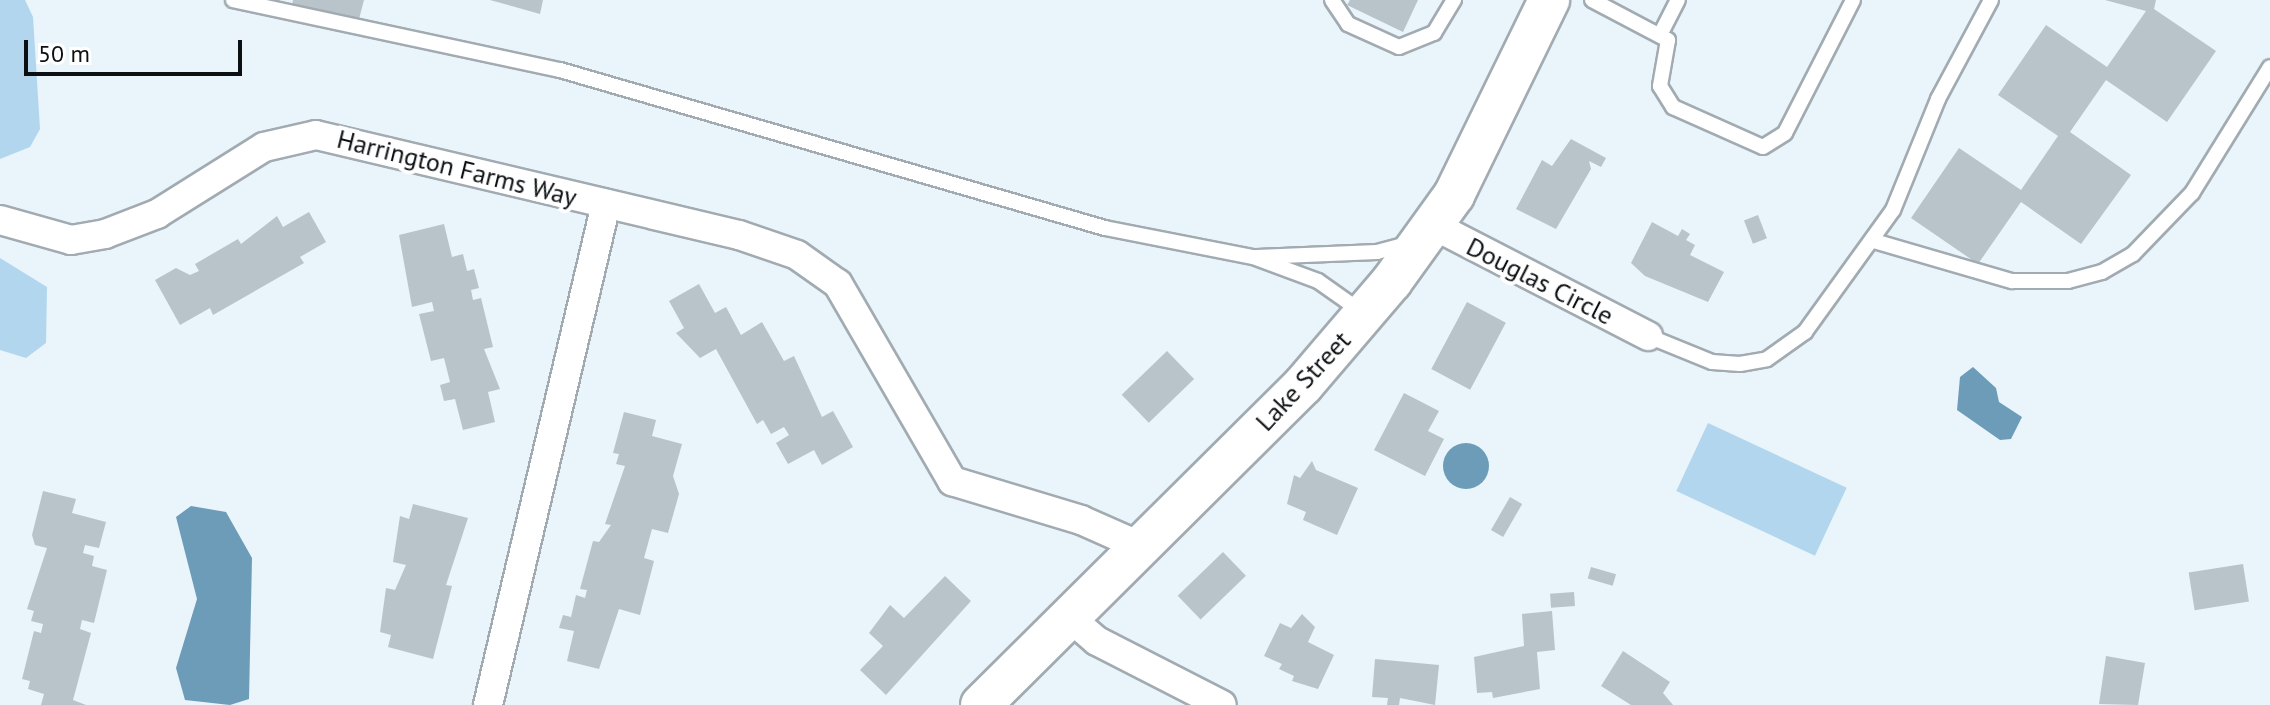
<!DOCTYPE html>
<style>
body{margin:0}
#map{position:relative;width:2270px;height:705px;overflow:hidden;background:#e9f4fb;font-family:"PT Sans",sans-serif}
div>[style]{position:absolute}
.green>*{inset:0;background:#b2d6ed;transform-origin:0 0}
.water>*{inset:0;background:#6c9cb8}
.round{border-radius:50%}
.building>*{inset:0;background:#b9c3ca;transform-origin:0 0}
.roads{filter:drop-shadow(2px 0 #a1abb1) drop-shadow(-2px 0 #a1abb1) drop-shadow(0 2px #a1abb1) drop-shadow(0 -2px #a1abb1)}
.lane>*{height:14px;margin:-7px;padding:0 7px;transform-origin:7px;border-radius:7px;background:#fff}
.street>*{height:28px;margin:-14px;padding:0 14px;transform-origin:14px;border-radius:14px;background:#fff}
.secondary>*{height:40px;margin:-20px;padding:0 20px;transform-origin:20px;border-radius:20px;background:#fff}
span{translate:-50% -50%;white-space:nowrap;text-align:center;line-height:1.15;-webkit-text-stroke:8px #fff;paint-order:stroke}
.street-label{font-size:26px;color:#0d1012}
.scale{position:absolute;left:24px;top:40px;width:218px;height:36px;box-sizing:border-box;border:4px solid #0d1012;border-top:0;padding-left:10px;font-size:24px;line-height:28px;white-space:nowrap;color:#0d1012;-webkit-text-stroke:6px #fff;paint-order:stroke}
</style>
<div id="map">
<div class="green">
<i style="clip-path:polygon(0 0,25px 0,33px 17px,40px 129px,30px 147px,0 159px)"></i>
<i style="clip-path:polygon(0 258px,47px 287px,46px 343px,26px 358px,0 350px)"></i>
<i style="left:1708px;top:423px;width:153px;height:75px;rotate:25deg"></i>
</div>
<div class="water">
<i style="clip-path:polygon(1973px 367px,1996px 388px,1999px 402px,2022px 417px,2011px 439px,2000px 440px,1957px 410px,1960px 377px)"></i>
<i class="round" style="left:1443px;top:443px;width:46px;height:46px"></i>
<i style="clip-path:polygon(191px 506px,226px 512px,252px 558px,249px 699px,230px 705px,185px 700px,176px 668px,197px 599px,176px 517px)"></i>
</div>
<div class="building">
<i style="clip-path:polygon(293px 0,364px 0,358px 23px,292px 6px)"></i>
<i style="clip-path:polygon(490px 0,543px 0,540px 14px)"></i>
<i style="clip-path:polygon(1350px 0,1418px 0,1403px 32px,1347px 5px)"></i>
<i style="clip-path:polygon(2105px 0,2156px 0,2154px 9px,2216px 51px,2167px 122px,2106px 80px,2070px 132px,2131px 175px,2081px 244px,2021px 202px,1978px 264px,1911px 218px,1959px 148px,2021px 190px,2058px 136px,1998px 95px,2046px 25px,2107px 67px,2146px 11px)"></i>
<i style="clip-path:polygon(1571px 139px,1606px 158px,1601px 167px,1589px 161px,1591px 169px,1556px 229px,1516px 209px,1542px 160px,1552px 166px)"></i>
<i style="clip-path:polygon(309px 212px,326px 242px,300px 257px,304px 263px,213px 315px,210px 308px,180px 325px,155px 280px,176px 268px,190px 275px,199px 271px,195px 264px,238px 239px,241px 244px,277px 216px,283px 227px)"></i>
<i style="left:1758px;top:215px;width:25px;height:15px;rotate:69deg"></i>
<i style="clip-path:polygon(1652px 222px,1678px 236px,1682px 229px,1690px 234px,1686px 240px,1695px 245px,1690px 255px,1724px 272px,1708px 302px,1645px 276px,1631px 263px)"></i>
<i style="clip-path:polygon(444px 224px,452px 257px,463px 254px,467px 271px,474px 269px,479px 288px,471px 290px,473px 300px,481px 298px,493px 347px,484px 349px,500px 389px,488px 392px,495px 422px,463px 430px,455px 399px,444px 401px,440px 385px,450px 382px,444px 358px,431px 361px,419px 314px,434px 311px,432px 302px,412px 307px,399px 235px)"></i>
<i style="clip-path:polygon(699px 284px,715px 313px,726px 307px,741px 335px,762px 322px,784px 361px,794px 356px,822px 417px,833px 411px,853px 447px,822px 465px,814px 450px,788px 464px,776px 443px,789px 435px,784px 427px,771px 434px,763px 420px,757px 424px,716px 349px,700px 358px,676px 333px,684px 328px,669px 301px)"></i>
<i style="left:1467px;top:302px;width:44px;height:76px;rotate:28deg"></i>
<i style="left:1167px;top:351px;width:39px;height:63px;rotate:46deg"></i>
<i style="clip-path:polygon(1404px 393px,1439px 411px,1428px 431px,1444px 439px,1425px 476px,1374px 450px)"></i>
<i style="clip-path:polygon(624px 412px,656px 420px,652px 436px,682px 444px,673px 476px,679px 494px,668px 533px,652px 529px,644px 558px,654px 561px,640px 615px,619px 609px,599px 669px,567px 661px,574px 631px,559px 628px,563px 615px,571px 617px,576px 595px,585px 598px,587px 590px,580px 589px,593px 541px,599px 542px,611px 525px,605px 524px,625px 466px,616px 464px,619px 454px,613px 453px)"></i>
<i style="clip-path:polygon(1312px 461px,1316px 470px,1358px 488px,1337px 535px,1303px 520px,1306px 512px,1287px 504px,1294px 475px,1300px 478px)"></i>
<i style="clip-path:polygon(43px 491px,76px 499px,72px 513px,106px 522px,99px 548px,85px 545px,83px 553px,94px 556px,92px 566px,107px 570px,94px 623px,82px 620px,80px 629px,91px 633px,73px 700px,86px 705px,41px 705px,44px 694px,28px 689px,30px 681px,22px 679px,34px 631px,41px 633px,43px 624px,31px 621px,34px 611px,27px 609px,47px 548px,35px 545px,32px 535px)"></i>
<i style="left:1510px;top:497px;width:14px;height:38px;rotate:30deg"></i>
<i style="clip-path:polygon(413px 504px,468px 518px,446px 585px,452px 586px,433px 659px,388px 647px,391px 635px,380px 632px,386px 588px,395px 590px,406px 565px,393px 562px,400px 516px,409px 519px)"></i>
<i style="left:1223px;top:552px;width:33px;height:63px;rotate:46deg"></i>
<i style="left:2243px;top:564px;width:38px;height:55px;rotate:81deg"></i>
<i style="left:1591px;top:567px;width:26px;height:12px;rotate:16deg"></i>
<i style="clip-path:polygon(945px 576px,971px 601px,886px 695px,860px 670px,883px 646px,869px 633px,890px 605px,904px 618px)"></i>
<i style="left:1574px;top:592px;width:14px;height:24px;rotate:86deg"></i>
<i style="clip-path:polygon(1552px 611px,1555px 650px,1537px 652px,1540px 689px,1493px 698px,1492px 692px,1477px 693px,1474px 657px,1524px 646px,1522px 614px)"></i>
<i style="clip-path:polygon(1302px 614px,1315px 627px,1308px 642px,1334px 655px,1318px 689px,1292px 681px,1294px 676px,1279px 669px,1282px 664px,1264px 656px,1280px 623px,1291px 628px)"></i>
<i style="clip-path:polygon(1623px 651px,1670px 682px,1663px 693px,1673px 705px,1631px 705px,1601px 686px)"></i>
<i style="clip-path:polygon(2106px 656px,2145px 663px,2138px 705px,2099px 704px)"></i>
<i style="clip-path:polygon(1375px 659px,1439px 665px,1435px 705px,1400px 698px,1399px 705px,1387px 705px,1388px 698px,1372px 697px)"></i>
</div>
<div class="roads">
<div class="lane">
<i style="left:233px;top:0;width:334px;rotate:12.1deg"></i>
<i style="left:560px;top:70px;width:567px;rotate:16.17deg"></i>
<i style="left:1105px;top:228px;width:151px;rotate:11.1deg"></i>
<i style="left:1253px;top:257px;width:69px;rotate:20.3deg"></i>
<i style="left:1318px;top:281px;width:54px;rotate:35.2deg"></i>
<i style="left:1332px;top:0;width:29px;rotate:56deg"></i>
<i style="left:1348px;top:24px;width:56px;rotate:24.3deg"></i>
<i style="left:1399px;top:47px;width:38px;rotate:-22deg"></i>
<i style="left:1434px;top:33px;width:39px;rotate:-59deg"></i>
<i style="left:1592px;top:0;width:86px;rotate:27.8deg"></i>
<i style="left:1668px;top:40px;width:47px;rotate:99.9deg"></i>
<i style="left:1660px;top:86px;width:25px;rotate:58deg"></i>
<i style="left:1673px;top:107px;width:98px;rotate:24deg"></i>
<i style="left:1763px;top:147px;width:26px;rotate:-32deg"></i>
<i style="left:1785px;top:133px;width:149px;rotate:-62.9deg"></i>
<i style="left:1660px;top:35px;width:39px;rotate:-63deg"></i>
<i style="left:1874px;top:241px;width:144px;rotate:16.2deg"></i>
<i style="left:2012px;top:281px;width:56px"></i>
<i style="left:2068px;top:281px;width:35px;rotate:-15deg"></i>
<i style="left:2102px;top:272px;width:36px;rotate:-30deg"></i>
<i style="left:2133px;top:254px;width:85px;rotate:-46deg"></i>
<i style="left:2192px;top:193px;width:148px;rotate:-58.2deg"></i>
<i style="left:1257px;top:257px;width:120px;rotate:-2.4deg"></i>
<i style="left:1377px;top:252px;width:31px;rotate:-15deg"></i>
<i style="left:1648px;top:336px;width:69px;rotate:22.1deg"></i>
<i style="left:1712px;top:362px;width:28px;rotate:4deg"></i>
<i style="left:1740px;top:364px;width:27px;rotate:-10deg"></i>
<i style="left:1767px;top:359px;width:47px;rotate:-35.4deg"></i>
<i style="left:1805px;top:332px;width:150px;rotate:-54.2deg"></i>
<i style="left:1893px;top:210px;width:120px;rotate:-67.9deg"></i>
<i style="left:1938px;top:99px;width:112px;rotate:-61.8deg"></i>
</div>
<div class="street">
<i style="left:0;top:220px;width:74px;rotate:15.7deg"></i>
<i style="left:71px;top:240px;width:35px;rotate:-10deg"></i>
<i style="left:105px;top:234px;width:56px;rotate:-21deg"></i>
<i style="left:157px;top:214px;width:126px;rotate:-32.1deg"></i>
<i style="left:264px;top:147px;width:53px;rotate:-13deg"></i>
<i style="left:316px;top:135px;width:435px;rotate:13.3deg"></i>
<i style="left:739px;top:235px;width:61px;rotate:19deg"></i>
<i style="left:797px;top:255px;width:50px;rotate:35.3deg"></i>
<i style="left:838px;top:284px;width:228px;rotate:59.9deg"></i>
<i style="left:952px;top:481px;width:135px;rotate:16.8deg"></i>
<i style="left:1081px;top:520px;width:64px;rotate:23.8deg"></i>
<i style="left:1433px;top:225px;width:242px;rotate:27.3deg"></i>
<i style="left:1068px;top:616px;width:38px;rotate:41deg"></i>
<i style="left:1097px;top:641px;width:140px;rotate:27.1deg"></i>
<i style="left:488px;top:705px;width:515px;rotate:-76.75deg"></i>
</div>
<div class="secondary">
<i style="left:981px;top:705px;width:455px;rotate:-44.8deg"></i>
<i style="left:1304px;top:384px;width:135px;rotate:-49.5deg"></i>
<i style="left:1392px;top:281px;width:106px;rotate:-54.2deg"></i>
<i style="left:1454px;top:195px;width:217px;rotate:-64deg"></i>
</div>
</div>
<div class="street-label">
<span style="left:457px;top:168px;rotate:14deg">Harrington Farms Way</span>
<span style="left:1540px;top:281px;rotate:27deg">Douglas Circle</span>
<span style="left:1303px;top:381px;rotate:-47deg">Lake Street</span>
</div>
<div class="scale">50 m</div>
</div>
